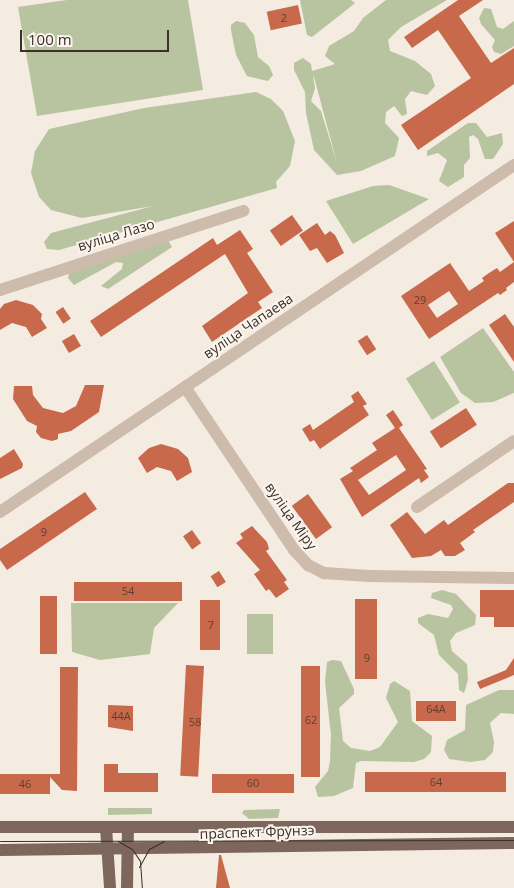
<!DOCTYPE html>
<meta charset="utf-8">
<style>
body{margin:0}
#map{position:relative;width:514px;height:888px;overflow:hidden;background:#f4ebe1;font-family:"Open Sans",sans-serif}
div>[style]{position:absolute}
.green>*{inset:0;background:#b8c4a0;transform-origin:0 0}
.building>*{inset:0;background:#c8694b;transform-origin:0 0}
.minor>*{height:12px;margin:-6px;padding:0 6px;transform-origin:6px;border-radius:6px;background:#cdbbac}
.major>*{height:12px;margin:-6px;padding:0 6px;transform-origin:6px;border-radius:6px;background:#7d675c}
.tram>*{height:1px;margin:-0.5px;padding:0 0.5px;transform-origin:0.5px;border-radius:0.5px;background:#3b302b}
span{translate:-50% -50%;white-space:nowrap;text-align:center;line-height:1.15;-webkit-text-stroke:4px #fbf5ee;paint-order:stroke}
.number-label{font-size:11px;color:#5e3e33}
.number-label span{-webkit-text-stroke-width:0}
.street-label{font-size:14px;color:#3b302b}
.scale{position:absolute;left:20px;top:30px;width:149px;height:22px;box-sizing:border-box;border:2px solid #3b302b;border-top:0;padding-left:6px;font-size:15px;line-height:18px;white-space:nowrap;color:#3b302b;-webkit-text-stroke:4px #fbf5ee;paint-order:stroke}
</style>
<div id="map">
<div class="green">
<i style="clip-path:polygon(67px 0,188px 0,203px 90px,37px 116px,18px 7px)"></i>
<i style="clip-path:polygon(351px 0,355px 3px,349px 8px,312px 37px,307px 35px,300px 0)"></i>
<i style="clip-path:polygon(evenodd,386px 0,447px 0,401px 27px,388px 40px,390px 51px,415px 61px,431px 74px,435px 86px,427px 95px,411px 91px,405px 99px,407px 114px,402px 116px,394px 106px,386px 112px,385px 123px,399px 138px,395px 156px,361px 171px,337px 175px,314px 150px,306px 113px,305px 92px,294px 70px,294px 63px,303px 58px,311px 64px,312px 71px,335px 64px,325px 56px,329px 46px,354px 31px,363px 18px,386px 0,313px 76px,314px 77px,337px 163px,321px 111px,311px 101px,315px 88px,313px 76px)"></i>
<i style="clip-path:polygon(484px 8px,491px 9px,497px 27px,503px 29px,514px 21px,514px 46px,501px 54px,494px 52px,492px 47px,495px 40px,481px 24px,479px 18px)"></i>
<i style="clip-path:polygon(236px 21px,245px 23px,254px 35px,258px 57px,269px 66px,273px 75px,268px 81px,247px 76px,236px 55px,231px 30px,231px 25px)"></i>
<i style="clip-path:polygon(256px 92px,271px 99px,283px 111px,295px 141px,290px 166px,276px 182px,277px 188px,59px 250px,47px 249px,44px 242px,51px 233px,153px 206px,82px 218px,51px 210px,39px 197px,31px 173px,35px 151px,49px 129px,144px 108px)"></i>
<i style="clip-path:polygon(468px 123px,476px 123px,487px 137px,502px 133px,503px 144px,493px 159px,485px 159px,478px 139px,473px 135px,469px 137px,470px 158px,464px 165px,464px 177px,448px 187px,439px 181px,447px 160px,438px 153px,427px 156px,427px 151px)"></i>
<i style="clip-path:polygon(389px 185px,429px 199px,353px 244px,326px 201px,373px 186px)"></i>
<i style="clip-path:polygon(168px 240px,172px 247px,108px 289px,101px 286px,122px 269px,123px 263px,116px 262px,74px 285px,68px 278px,70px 269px)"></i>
<i style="clip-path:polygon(483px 328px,514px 372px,514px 393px,493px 402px,475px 403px,461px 393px,440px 357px)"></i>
<i style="left:434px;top:361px;width:49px;height:33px;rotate:58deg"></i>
<i style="clip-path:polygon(442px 590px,456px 594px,476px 615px,475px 625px,456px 633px,450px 641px,452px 651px,467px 664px,468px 680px,464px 693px,459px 690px,458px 674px,439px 655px,434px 635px,418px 623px,418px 618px,428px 614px,448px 618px,453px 609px,451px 605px,431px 598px,432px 593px)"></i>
<i style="clip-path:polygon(71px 603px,178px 603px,154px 628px,150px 654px,100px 660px,72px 652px)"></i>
<i style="left:247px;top:614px;width:26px;height:40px"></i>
<i style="clip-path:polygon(332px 660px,341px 661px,354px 689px,354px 694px,339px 708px,343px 741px,351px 748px,370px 751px,380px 747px,398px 722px,386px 698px,390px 684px,394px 681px,410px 691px,412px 721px,432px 736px,431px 752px,424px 759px,414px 762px,361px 761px,356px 763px,353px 788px,334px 796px,318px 797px,315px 787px,328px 771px,330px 761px,331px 735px,325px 682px,327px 662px)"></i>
<i style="clip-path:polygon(499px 690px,514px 690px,514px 714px,501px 713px,490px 723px,494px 742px,493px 752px,485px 760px,470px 762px,449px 759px,444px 750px,447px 740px,465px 730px,466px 705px)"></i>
<i style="clip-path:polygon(108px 808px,152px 808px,152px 814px,108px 815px)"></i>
<i style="clip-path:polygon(280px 809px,278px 818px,249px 819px,242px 813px,244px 810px)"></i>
</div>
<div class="building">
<i style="clip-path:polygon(458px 0,483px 0,459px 16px,491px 63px,514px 48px,514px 84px,418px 150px,401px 125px,471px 78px,438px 30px,412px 48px,404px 37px)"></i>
<i style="left:298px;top:5px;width:19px;height:32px;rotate:78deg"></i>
<i style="left:292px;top:215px;width:19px;height:27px;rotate:55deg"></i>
<i style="clip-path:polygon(514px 221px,514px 262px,495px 233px)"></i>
<i style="clip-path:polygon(317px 223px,325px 235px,330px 231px,335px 235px,344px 253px,327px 263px,317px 248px,310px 251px,299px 235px)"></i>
<i style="clip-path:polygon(240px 230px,253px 249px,247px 253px,273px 292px,258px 302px,262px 308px,212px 342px,202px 326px,248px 293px,225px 254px,101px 337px,90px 321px,213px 238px,217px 245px)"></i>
<i style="clip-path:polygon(evenodd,514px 262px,514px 282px,506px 288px,507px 290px,500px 295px,498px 293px,429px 339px,401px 296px,450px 263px,469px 291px,484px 281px,482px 278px,489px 273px,497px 268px,500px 272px,514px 262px,449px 291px,458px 304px,437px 318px,428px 305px,449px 291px)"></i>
<i style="clip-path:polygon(16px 300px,33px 305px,42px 314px,41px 319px,47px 328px,32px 337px,26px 327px,12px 323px,0 330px,0 309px,4px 304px)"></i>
<i style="left:63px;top:307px;width:14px;height:9px;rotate:56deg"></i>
<i style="clip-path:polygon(505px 314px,514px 327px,514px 362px,489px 325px)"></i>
<i style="left:74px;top:334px;width:14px;height:14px;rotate:60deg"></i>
<i style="left:367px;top:335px;width:17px;height:11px;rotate:57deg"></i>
<i style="clip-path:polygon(85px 385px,104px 385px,99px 412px,71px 431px,58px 434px,58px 439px,52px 441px,41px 438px,36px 432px,37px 426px,27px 421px,13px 399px,14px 386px,32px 386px,33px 395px,43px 408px,63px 413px,76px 406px)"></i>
<i style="clip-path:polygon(358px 391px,367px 404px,363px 406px,369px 415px,320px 449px,314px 440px,310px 442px,302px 429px,310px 424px,313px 430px,354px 402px,351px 396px)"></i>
<i style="left:466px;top:408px;width:20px;height:43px;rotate:57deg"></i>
<i style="clip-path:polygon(evenodd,393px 410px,403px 425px,399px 428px,427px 469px,424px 470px,429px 477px,421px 483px,419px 478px,362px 517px,340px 479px,353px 471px,350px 468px,377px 450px,372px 443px,395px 428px,386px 415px,393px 410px,396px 455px,406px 470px,369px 495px,358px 480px,396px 455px)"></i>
<i style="clip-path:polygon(161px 444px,178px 449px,188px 458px,192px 472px,177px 481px,171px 471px,157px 467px,147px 473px,138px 458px,149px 448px)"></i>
<i style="clip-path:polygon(14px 449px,23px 464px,22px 468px,0 479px,0 458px)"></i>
<i style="clip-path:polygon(508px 483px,514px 483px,514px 502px,473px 530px,475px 532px,460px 543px,465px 550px,455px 556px,445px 556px,441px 550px,431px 556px,412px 558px,390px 525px,407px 512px,425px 534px,444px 520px,448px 525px)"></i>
<i style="clip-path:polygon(85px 492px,97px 509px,7px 570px,0 560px,0 549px)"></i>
<i style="left:308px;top:494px;width:41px;height:20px;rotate:54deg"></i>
<i style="clip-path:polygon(252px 526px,267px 542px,269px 549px,266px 551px,287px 580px,284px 582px,289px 589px,276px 598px,269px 589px,266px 591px,254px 574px,260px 570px,236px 543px,243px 538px,240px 534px)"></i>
<i style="left:192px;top:530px;width:16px;height:11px;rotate:55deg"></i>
<i style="left:219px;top:571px;width:13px;height:10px;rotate:58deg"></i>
<i style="left:74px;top:582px;width:108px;height:19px"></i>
<i style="clip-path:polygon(480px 590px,514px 590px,514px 627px,494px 627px,494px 617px,480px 617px)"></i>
<i style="left:40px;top:596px;width:17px;height:58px"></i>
<i style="left:355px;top:599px;width:22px;height:80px"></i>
<i style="left:200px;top:600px;width:20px;height:50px"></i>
<i style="clip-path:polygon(514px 658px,514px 675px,480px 689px,477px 682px,506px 670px)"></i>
<i style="left:186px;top:665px;width:18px;height:111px;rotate:3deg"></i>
<i style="left:301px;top:666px;width:19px;height:111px"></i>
<i style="clip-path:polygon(60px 667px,78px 667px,77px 791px,62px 790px,50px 777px,50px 794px,0 794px,0 774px,60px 774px)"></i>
<i style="left:416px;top:701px;width:40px;height:20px"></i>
<i style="clip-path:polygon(108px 705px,133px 706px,133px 731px,108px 727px)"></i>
<i style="clip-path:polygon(104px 764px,118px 764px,118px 773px,158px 773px,158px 792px,104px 792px)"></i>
<i style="left:365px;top:772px;width:141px;height:20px"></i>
<i style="left:212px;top:774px;width:82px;height:19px"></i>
<i style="clip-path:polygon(219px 855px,221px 855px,230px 888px,216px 888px)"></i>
</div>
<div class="minor">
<i style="left:0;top:290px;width:256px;rotate:-18deg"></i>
<i style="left:185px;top:387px;width:196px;rotate:56.2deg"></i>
<i style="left:294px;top:550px;width:21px;rotate:47deg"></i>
<i style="left:308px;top:565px;width:18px;rotate:27deg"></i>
<i style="left:324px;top:573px;width:45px;rotate:3.8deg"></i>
<i style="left:369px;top:576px;width:145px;rotate:0.8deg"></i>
<i style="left:417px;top:507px;width:117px;rotate:-34.2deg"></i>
<i style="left:0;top:512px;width:620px;rotate:-34.02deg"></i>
</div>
<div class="major">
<i style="left:0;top:827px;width:514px"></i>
<i style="left:106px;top:827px;width:61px;rotate:86.2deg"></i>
<i style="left:0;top:850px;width:514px;rotate:-0.78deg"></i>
<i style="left:127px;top:888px;width:61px;rotate:-89.1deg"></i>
</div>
<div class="tram">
<i style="left:0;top:841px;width:514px;rotate:-0.11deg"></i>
<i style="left:118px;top:841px;width:16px;rotate:30deg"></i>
<i style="left:132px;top:849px;width:14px;rotate:56deg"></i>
<i style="left:140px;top:861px;width:27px;rotate:86deg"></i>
<i style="left:139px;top:867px;width:21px;rotate:-61deg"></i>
<i style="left:149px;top:849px;width:17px;rotate:-28deg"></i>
</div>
<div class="number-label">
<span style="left:284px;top:18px">2</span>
<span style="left:420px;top:300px">29</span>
<span style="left:44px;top:532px">9</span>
<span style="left:128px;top:591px">54</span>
<span style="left:211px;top:625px">7</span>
<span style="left:367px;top:658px">9</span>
<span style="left:436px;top:709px">64А</span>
<span style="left:121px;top:716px">44А</span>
<span style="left:311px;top:720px">62</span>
<span style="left:195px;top:722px">58</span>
<span style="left:436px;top:782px">64</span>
<span style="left:253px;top:783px">60</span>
<span style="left:25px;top:784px">46</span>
</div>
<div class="street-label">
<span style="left:116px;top:235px;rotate:-17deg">вуліца Лазо</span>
<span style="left:248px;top:326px;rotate:-34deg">вуліца Чапаева</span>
<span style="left:291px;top:516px;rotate:55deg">вуліца Міру</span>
<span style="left:257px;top:832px;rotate:-2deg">праспект Фрунзэ</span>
</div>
<div class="scale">100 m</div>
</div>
